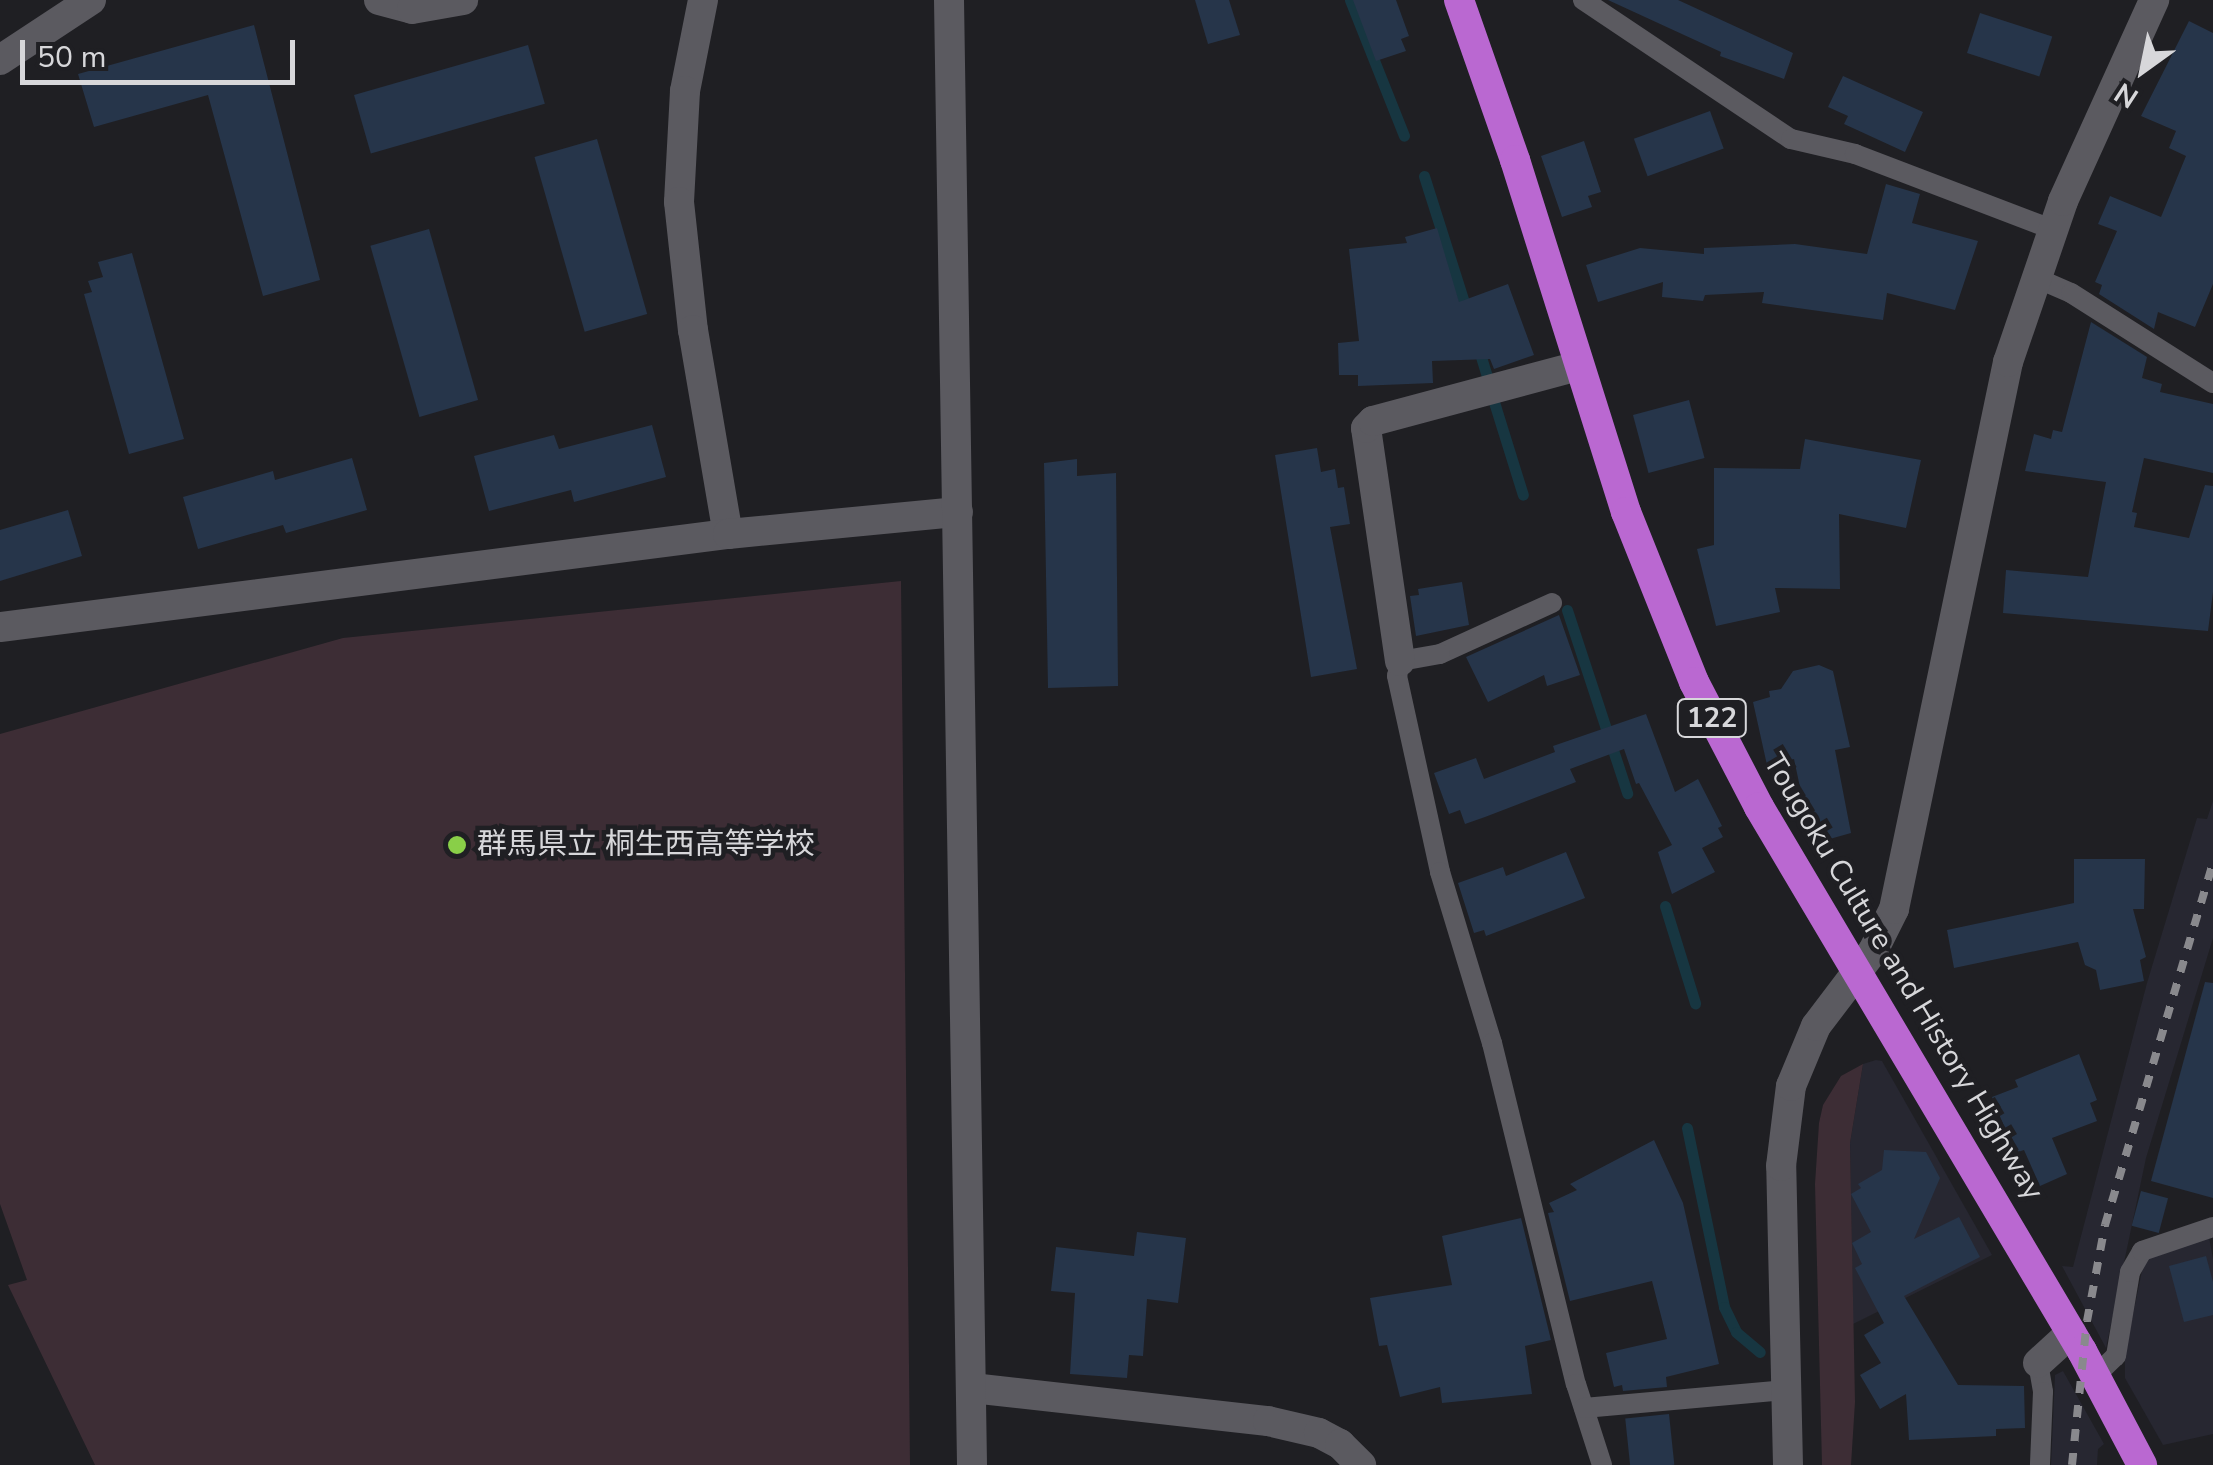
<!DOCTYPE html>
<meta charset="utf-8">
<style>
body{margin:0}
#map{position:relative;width:2213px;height:1465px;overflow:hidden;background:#1f1f23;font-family:"Nunito Sans","Noto Sans JP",sans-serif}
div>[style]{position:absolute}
.built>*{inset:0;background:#272731}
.green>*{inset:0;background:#3d2d35}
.stream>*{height:11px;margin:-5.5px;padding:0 5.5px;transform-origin:5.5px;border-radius:5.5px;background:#173641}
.building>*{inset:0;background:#26354a;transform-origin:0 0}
.lane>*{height:20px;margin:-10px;padding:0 10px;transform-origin:10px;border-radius:10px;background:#5b5a60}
.street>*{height:30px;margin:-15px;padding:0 15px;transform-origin:15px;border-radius:15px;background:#5b5a60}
.secondary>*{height:30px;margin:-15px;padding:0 15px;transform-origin:15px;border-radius:15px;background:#5b5a60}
.highway>*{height:30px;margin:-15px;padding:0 15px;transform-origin:15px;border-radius:15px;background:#ba68d1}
.rail>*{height:8px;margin-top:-4px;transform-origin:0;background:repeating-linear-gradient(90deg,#89898d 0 12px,transparent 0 24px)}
.dots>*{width:28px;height:28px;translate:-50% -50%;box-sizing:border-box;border:5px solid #1f1f23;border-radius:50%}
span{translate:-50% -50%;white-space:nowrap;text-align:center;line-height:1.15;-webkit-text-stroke:9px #1f1f23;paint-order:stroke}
.shield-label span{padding:2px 8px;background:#1f1f23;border:2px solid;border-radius:8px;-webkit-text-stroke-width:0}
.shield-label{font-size:28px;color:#d7d7da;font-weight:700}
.poi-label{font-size:30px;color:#d7d7da}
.left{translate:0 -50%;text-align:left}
.street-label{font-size:30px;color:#d7d7da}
.north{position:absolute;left:2093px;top:20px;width:100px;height:100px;-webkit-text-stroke:8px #1f1f23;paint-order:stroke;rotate:213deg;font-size:28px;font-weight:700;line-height:40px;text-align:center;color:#d7d7da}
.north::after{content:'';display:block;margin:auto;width:35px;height:45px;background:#d7d7da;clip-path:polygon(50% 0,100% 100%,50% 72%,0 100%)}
.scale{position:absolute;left:20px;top:40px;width:275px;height:45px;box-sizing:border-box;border:5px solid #d7d7da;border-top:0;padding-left:12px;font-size:30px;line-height:35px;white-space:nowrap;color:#d7d7da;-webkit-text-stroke:8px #1f1f23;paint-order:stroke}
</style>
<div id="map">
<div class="built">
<i style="clip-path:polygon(2213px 801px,2213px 938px,2146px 1158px,2106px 1348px,2062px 1266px,2073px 1267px,2147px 983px,2197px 818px,2207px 819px)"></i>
<i style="clip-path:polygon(1876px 1060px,1882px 1061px,1992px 1255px,1853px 1324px,1850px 1143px,1863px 1064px)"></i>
<i style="clip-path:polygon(2209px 1237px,2213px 1259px,2213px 1434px,2163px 1445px,2125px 1378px,2125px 1353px,2144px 1261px,2150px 1254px)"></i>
<i style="clip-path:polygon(2063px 1371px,2104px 1444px,2098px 1449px,2097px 1465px,2051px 1465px,2055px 1375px)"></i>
</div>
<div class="green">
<i style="clip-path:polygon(901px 581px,910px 1465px,95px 1465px,8px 1285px,27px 1280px,0 1204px,0 734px,343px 638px)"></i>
<i style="clip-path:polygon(1863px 1064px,1850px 1143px,1855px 1402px,1851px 1465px,1822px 1465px,1815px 1184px,1819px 1123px,1823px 1105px,1841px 1076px)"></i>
</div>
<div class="stream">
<i style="left:1350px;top:0;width:146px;rotate:68.3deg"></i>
<i style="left:1424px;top:176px;width:146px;rotate:72.4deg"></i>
<i style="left:1478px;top:347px;width:30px;rotate:73deg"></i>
<i style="left:1494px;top:402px;width:97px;rotate:72.7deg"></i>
<i style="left:1567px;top:610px;width:193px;rotate:71.8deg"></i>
<i style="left:1665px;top:906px;width:102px;rotate:72.8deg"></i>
<i style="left:1687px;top:1128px;width:183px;rotate:78.3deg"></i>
<i style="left:1724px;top:1307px;width:28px;rotate:64deg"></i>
<i style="left:1736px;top:1332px;width:31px;rotate:40deg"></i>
</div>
<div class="building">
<i style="clip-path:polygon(1195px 0,1229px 0,1240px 35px,1208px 44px)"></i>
<i style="clip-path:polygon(1353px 0,1396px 0,1409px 36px,1401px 39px,1406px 51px,1376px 61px)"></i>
<i style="clip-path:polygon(1608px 0,1678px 0,1793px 53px,1784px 79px,1720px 56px,1721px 52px)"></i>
<i style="left:1980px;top:13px;width:76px;height:42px;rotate:18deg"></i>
<i style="clip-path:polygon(2189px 21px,2213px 33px,2213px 284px,2195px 327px,2158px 312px,2154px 329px,2099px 294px,2102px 285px,2095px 282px,2117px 231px,2098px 224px,2110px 196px,2161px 217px,2186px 156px,2169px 148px,2176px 131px,2141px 116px)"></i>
<i style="clip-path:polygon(254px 25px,320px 280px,263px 296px,208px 95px,94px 127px,78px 74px)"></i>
<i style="left:528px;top:45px;width:61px;height:181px;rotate:74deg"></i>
<i style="clip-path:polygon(1843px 76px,1923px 112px,1905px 152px,1844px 124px,1848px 116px,1828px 107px)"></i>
<i style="left:1710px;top:111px;width:40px;height:81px;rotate:70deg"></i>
<i style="left:597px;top:139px;width:182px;height:65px;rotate:74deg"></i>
<i style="clip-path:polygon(1584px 141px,1601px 192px,1588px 196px,1592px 207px,1562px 217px,1541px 156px)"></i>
<i style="clip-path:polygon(1886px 184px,1920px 194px,1912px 223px,1978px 241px,1955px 310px,1887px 293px,1883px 320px,1762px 303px,1764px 292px,1705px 295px,1703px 301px,1662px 297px,1663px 282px,1598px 302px,1586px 265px,1640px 248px,1704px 254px,1704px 248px,1795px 244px,1867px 254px)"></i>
<i style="clip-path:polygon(1437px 228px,1459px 302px,1508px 284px,1534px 355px,1494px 369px,1490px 359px,1432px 361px,1433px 383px,1358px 386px,1358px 375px,1339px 375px,1338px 343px,1359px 341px,1349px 249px,1407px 243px,1405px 237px)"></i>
<i style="left:429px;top:229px;width:178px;height:61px;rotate:74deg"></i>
<i style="clip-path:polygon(132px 253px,184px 439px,129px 454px,84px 294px,92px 292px,88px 281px,103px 277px,98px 262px)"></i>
<i style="clip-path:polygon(2091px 322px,2147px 357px,2142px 378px,2162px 384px,2160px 392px,2213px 404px,2213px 473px,2144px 458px,2132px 512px,2137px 513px,2134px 527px,2189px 538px,2205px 485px,2213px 486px,2213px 592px,2208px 631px,2003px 613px,2006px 570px,2088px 577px,2106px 482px,2025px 471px,2034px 434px,2051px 439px,2053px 430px,2062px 432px)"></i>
<i style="left:1689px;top:400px;width:60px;height:58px;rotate:75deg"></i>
<i style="clip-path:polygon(652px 425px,666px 477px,574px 502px,571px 490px,489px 511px,474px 456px,554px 435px,559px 449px)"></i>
<i style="clip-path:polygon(1805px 439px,1921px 460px,1906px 528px,1839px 514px,1840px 589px,1775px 588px,1780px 612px,1716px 626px,1697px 549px,1714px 545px,1714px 468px,1800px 469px)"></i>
<i style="clip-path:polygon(1317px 448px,1321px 472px,1335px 469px,1338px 488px,1344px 487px,1350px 524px,1330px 527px,1357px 669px,1311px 677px,1275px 455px)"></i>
<i style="clip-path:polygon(352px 458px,367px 510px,286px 533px,283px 525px,198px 549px,183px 497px,273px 471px,275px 480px)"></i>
<i style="clip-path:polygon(1077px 459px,1077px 476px,1116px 473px,1118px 686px,1048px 688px,1044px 463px)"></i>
<i style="clip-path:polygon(68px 510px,82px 556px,0 581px,0 530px)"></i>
<i style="clip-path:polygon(1462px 582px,1469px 625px,1416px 636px,1410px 596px,1419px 595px,1418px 589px)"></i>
<i style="clip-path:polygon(1559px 615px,1580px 675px,1547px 686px,1544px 675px,1488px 702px,1466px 657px)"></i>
<i style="clip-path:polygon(1819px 665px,1833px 671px,1850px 747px,1835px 750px,1851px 833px,1812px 844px,1794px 759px,1767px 765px,1753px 702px,1770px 697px,1769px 691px,1781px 689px,1793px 671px)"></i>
<i style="clip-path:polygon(1646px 714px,1675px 792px,1698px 779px,1722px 826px,1718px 828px,1723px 837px,1702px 848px,1715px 872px,1672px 894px,1658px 852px,1672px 845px,1639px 783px,1636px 784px,1624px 749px,1570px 769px,1576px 782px,1485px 817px,1465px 824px,1460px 810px,1449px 814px,1434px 773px,1476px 758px,1484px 779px,1555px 752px,1553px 746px)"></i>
<i style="clip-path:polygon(1566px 852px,1585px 898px,1486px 936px,1484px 930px,1474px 933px,1458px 883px,1503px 867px,1506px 876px)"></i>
<i style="clip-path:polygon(2074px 859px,2145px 859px,2144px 909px,2133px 909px,2146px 957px,2140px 960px,2144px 981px,2100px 990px,2096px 970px,2085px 965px,2078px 942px,1954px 968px,1947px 930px,2074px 903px)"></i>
<i style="clip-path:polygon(2205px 982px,2213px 983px,2213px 1198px,2151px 1181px)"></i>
<i style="clip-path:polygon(2079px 1054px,2097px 1100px,2090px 1103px,2097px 1121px,2052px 1138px,2067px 1174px,2040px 1186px,2024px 1150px,2015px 1153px,1992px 1097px,2018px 1087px,2015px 1080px)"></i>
<i style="clip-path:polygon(1654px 1140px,1683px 1203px,1719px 1364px,1666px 1377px,1667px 1387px,1623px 1391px,1622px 1385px,1614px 1387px,1606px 1353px,1667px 1339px,1652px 1281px,1570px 1301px,1548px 1213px,1554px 1212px,1549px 1203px,1577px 1190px,1570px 1184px)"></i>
<i style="clip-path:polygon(1884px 1150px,1926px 1152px,1940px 1178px,1914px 1239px,1959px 1217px,1980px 1257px,1904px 1296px,1958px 1385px,2024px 1386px,2025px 1428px,1996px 1429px,1996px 1436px,1909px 1440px,1906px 1394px,1880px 1409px,1860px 1375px,1881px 1363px,1864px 1335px,1884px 1323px,1855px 1268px,1862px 1264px,1852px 1243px,1871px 1232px,1851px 1194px,1861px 1188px,1858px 1184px,1882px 1170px)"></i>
<i style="left:2141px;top:1191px;width:28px;height:36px;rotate:15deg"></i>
<i style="clip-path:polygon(1521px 1218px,1551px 1340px,1525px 1346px,1532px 1394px,1442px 1403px,1440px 1387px,1400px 1397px,1387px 1345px,1379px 1346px,1370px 1298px,1452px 1285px,1442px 1236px)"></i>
<i style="clip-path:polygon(1137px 1232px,1186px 1238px,1178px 1303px,1147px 1299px,1143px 1356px,1129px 1355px,1127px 1378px,1070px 1374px,1075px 1293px,1051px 1291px,1056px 1247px,1134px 1256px)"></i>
<i style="clip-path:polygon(2206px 1256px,2213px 1282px,2213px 1315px,2184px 1322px,2169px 1266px)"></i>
<i style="left:1669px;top:1414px;width:51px;height:44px;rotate:84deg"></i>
</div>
<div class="lane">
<i style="left:1583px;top:0;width:250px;rotate:33.8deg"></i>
<i style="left:1791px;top:139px;width:66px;rotate:13.2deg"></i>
<i style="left:1855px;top:154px;width:210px;rotate:20.9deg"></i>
<i style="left:2034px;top:277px;width:40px;rotate:23.4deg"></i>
<i style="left:2071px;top:293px;width:168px;rotate:32.4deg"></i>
<i style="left:1552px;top:603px;width:123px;rotate:155.5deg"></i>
<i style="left:1440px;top:654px;width:41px;rotate:170.1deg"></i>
<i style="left:1400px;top:661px;width:15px;rotate:101deg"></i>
<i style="left:1397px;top:676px;width:201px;rotate:77.6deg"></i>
<i style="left:1440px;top:872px;width:179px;rotate:73.1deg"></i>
<i style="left:1492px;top:1043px;width:351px;rotate:76.2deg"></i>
<i style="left:1576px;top:1384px;width:85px;rotate:72.2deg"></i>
<i style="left:2038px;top:1363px;width:29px;rotate:80deg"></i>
<i style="left:2043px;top:1392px;width:73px;rotate:92.4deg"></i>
<i style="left:2094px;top:1377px;width:30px;rotate:-44deg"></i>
<i style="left:2116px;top:1356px;width:85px;rotate:-80.5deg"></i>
<i style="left:2130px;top:1272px;width:24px;rotate:-60deg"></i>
<i style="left:2142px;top:1251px;width:75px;rotate:-18.7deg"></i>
<i style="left:1584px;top:1408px;width:204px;rotate:-5.1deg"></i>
</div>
<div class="street">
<i style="left:379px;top:0;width:34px;rotate:15deg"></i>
<i style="left:412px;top:9px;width:52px;rotate:-10deg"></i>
<i style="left:703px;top:0;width:93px;rotate:101.2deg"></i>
<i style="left:685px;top:91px;width:111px;rotate:93.1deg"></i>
<i style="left:679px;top:202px;width:129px;rotate:83.8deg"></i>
<i style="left:693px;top:330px;width:207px;rotate:80.3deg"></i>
<i style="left:0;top:60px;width:109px;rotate:-33.4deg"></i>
<i style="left:0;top:627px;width:734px;rotate:-7.28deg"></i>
<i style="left:728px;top:534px;width:231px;rotate:-5.5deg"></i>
<i style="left:1400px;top:661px;width:235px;rotate:-98.3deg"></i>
<i style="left:1366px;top:428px;width:10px;rotate:-45deg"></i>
<i style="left:1373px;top:421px;width:212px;rotate:-15deg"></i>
<i style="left:2038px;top:1363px;width:45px;rotate:-42.3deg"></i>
<i style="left:972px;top:1388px;width:298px;rotate:6.4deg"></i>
<i style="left:1268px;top:1421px;width:52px;rotate:13.2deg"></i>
<i style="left:1319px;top:1433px;width:24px;rotate:28deg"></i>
<i style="left:1340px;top:1444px;width:30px;rotate:45deg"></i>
</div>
<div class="secondary">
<i style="left:949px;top:0;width:1465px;rotate:89.1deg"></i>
<i style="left:1788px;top:1465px;width:299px;rotate:-91.3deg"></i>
<i style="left:1781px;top:1166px;width:81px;rotate:-82.9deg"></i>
<i style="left:1791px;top:1086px;width:65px;rotate:-67.4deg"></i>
<i style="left:1816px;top:1026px;width:94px;rotate:-52.8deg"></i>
<i style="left:1873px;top:951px;width:47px;rotate:-63.4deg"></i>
<i style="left:1894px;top:909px;width:559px;rotate:-78.23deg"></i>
<i style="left:2008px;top:362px;width:170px;rotate:-71.1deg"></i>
<i style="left:2063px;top:201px;width:221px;rotate:-65.6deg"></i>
</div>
<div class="highway">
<i style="left:1459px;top:0;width:170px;rotate:70.7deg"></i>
<i style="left:1515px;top:160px;width:369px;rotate:72.5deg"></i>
<i style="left:1626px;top:512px;width:183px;rotate:68.2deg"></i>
<i style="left:1694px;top:682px;width:141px;rotate:62.5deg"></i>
<i style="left:1759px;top:807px;width:633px;rotate:59.3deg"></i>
<i style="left:2082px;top:1351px;width:129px;rotate:62.2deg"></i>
</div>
<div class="rail">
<i style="left:2072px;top:1465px;width:145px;rotate:-84.1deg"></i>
<i style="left:2087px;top:1321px;width:98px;rotate:-79.4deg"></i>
<i style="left:2105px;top:1225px;width:379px;rotate:-73.4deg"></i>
</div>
<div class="dots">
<i style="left:457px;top:845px;background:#89cf48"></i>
</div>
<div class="shield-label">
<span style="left:1712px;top:718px">122</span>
</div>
<div class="poi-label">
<span class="left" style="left:477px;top:845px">群馬県立 桐生西高等学校</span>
</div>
<div class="street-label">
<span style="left:1903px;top:977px;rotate:59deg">Tougoku Culture and History Highway</span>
</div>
<div class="north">N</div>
<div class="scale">50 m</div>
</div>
